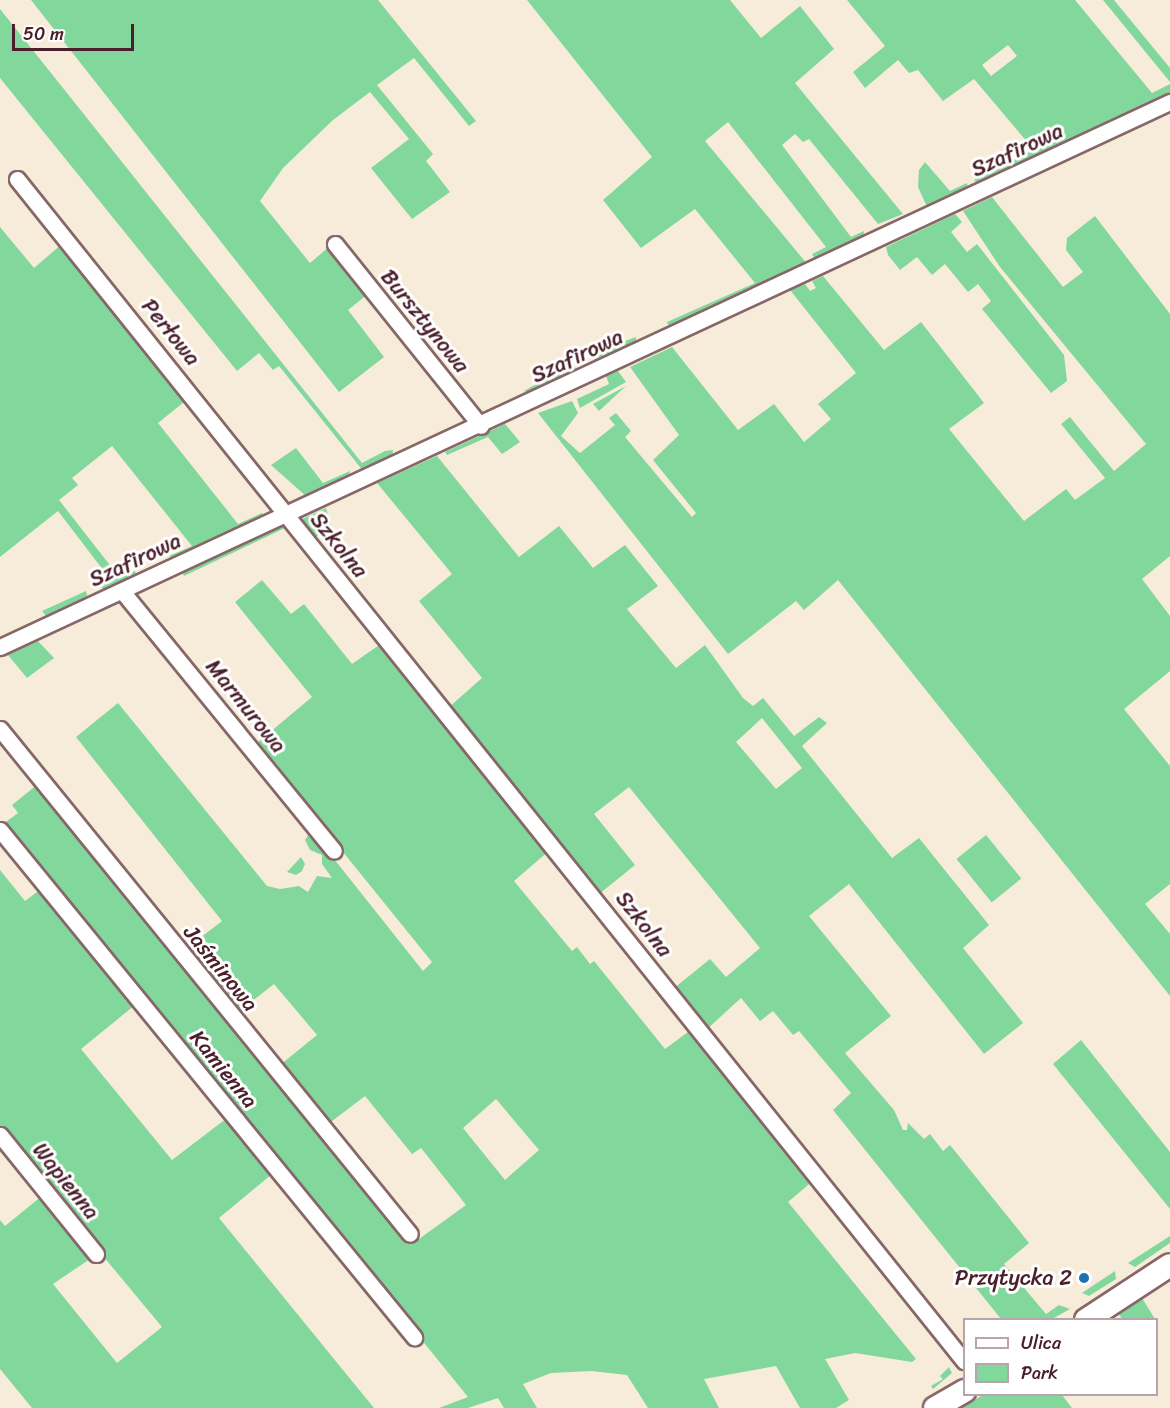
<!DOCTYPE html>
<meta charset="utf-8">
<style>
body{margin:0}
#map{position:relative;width:1170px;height:1408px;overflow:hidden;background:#f7ecda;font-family:Sriracha,sans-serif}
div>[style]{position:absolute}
.green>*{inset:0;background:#82d89c;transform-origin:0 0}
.roads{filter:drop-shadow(2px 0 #876768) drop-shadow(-2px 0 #876768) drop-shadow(0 2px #876768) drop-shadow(0 -2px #876768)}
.minor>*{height:15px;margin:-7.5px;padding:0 7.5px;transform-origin:7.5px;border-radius:7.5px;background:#fff}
.secondary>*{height:22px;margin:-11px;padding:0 11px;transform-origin:11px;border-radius:11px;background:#fff}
.dots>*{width:16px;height:16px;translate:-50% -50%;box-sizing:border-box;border:3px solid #fff;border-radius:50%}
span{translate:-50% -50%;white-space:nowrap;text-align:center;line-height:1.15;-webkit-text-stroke:6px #fff;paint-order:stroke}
.street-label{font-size:22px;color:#4a1f2b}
.poi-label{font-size:22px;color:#4a1f2b}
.right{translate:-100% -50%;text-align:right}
.legend{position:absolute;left:963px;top:1318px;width:195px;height:78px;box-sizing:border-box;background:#fff;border:2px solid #b7a5aa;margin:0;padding:8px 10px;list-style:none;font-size:18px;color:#4a1f2b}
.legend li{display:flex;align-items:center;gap:12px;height:30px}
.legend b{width:30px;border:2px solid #b7a5aa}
.scale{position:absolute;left:12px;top:24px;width:122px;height:27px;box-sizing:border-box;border:3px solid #4a1f2b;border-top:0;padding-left:8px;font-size:18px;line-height:21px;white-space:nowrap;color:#4a1f2b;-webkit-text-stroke:4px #fff;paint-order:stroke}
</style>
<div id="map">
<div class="green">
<i style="clip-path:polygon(31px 0,378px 0,476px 121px,469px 126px,414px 58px,377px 85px,433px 154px,426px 161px,450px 192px,412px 219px,371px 168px,409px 139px,370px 92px,333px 120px,283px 168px,260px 201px,310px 263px,330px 246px,368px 294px,348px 310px,384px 357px,339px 392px)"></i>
<i style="clip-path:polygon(527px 0,730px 0,761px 38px,800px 6px,834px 49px,795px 83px,903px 214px,878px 224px,809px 139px,803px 142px,795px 134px,782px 145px,851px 237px,864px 231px,863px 238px,816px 261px,812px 254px,826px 247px,728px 122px,705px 141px,808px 265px,670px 329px,667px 322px,755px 283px,695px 209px,641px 248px,603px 200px,652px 157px)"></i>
<i style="clip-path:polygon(evenodd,847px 0,1075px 0,1152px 93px,1170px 84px,1170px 95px,982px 184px,977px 183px,974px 180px,1034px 150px,974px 79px,943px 101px,918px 70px,909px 73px,898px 60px,865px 88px,853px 72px,885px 46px,847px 0,1008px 45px,1017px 56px,991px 76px,982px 65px,1008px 45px)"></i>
<i style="clip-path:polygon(1103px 0,1114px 0,1170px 68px,1170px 82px)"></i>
<i style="clip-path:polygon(0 9px,362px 463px,385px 451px,393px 450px,392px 458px,364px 472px,279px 366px,273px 370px,259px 353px,237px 371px,0 78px)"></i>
<i style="clip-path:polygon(925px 162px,950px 191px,967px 183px,968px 188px,928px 209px,918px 187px,919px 170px)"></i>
<i style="clip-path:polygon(992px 197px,1063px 287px,1083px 272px,1066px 250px,1067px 238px,1095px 216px,1170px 314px,1170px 556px,1142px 579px,1170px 616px,1170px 671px,1124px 709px,1170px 766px,1170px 884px,1145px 904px,1170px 934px,1170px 996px,838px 580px,804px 610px,796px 601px,728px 654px,538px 413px,572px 401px,578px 413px,561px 436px,580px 453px,615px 425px,609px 418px,616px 413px,631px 431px,625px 437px,692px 517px,696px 513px,653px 460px,679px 435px,630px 367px,672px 347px,738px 430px,774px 404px,804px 442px,831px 419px,818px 404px,856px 373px,790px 290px,805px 284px,810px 291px,816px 288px,812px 281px,823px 276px,884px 350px,921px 322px,984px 403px,949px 429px,1024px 521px,1066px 489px,1075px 500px,1105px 478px,1061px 424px,1070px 417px,1114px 471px,1146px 444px,1000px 267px,963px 211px)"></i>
<i style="clip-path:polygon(955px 214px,962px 222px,951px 232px,967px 252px,977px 244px,1064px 355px,1067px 381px,1051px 393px,982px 309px,991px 301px,978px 284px,968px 292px,945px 264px,932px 275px,917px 257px,900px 270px,888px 255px,886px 247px)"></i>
<i style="clip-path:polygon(0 227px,34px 268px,63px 243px,189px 398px,158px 423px,238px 524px,262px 513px,263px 518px,172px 558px,169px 556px,192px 546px,112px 446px,72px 478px,78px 485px,59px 500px,120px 578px,135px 571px,137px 576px,105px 591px,99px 585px,110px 579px,58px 511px,0 557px)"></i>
<i style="clip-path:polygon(636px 337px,636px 345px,596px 363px,593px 358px,607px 348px)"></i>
<i style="clip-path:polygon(573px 364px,577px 373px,530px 394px,524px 391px)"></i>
<i style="clip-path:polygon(618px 371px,626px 382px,580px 408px,577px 399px,609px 384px,606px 376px)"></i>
<i style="clip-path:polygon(626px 386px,599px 411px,593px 404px)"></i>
<i style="clip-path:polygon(505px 424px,520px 442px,502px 454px,488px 437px,447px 455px,445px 452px)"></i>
<i style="clip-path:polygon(296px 448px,323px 483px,350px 471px,349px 475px,345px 481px,307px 497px,271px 465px)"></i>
<i style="clip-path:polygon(evenodd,437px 456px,519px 557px,559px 526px,593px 568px,625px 545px,658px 586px,627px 609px,676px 668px,705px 645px,743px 698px,753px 706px,763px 698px,794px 736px,819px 717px,827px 723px,802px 746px,892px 858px,919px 838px,989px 925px,963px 948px,1023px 1023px,984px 1054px,849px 884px,809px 916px,891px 1016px,845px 1053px,894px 1110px,903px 1130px,907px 1130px,908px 1123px,924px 1139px,930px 1134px,943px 1151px,950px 1145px,1029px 1243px,1004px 1264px,1046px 1314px,1059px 1305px,1070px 1309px,1052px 1319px,1001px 1319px,833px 1110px,851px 1093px,799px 1031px,793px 1035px,773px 1011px,760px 1021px,741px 998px,706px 1030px,673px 989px,710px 959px,726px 977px,760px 948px,629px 787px,594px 814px,635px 865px,598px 895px,448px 708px,482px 678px,419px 601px,452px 574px,377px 483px,437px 456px,762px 718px,802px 768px,776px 789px,736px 742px,762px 718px)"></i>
<i style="clip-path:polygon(326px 508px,331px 525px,311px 541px,296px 522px)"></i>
<i style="clip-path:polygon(284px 524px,287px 527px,184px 576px,181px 569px)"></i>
<i style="clip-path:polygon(evenodd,262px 580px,291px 614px,304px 604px,352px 664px,382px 643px,550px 850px,514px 881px,572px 951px,577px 947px,590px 964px,594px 961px,665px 1049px,692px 1029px,814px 1180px,788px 1202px,916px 1359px,912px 1362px,855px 1353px,825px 1359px,849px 1400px,836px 1408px,800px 1408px,776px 1366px,704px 1379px,719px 1408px,648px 1408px,627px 1375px,591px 1371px,551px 1373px,523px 1384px,537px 1408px,504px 1408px,498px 1398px,468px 1408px,439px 1408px,468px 1397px,3px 824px,18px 813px,12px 805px,38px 784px,419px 1239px,466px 1205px,421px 1148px,412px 1154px,365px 1096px,327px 1125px,280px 1065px,317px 1035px,274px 984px,237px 1013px,182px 952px,222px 921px,76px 737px,118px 703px,267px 886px,280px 889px,299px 886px,308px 892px,317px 876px,332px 878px,322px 864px,322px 855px,310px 850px,305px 840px,311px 830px,423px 971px,432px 962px,258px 747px,257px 743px,312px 697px,235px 602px,262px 580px,496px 1099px,539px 1150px,505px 1180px,463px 1128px,496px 1099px)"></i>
<i style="clip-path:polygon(86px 591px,88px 599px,47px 617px,42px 611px)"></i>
<i style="clip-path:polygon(36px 639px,54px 658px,27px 678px,8px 655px,0 658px,0 654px)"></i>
<i style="left:986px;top:835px;width:56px;height:38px;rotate:51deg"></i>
<i style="clip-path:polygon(301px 857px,305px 864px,302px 871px,296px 875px,287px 872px)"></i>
<i style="clip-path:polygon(0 870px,25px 901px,41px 889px,135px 1005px,81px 1049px,172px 1160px,227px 1118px,272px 1174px,219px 1218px,374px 1408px,32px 1408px,0 1369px,0 1220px,5px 1226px,43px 1195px,93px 1257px,53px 1284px,117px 1363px,162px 1327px,0 1132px)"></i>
<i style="clip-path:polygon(1081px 1040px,1170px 1152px,1170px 1209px,1053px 1064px)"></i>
<i style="clip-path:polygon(1170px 1236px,1170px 1243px,1135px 1267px,1128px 1263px)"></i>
<i style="clip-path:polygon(1115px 1271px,1116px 1279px,1089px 1296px,1082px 1293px)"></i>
<i style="clip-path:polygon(1142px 1298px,1155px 1319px,1122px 1319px,1119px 1314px)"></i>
<i style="clip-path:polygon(949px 1367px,952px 1373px,933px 1389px,931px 1386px,943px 1379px,940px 1376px)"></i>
<i style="clip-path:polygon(983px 1395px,1062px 1395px,1072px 1408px,960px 1408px)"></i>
</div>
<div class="roads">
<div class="minor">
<i style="left:17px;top:179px;width:1515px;rotate:51.3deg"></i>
<i style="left:335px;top:244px;width:233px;rotate:51.3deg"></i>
<i style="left:122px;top:591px;width:335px;rotate:50.8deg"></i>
<i style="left:0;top:647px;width:1291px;rotate:-24.98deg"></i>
<i style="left:0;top:729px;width:650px;rotate:50.93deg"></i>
<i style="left:0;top:830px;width:655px;rotate:50.77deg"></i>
<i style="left:0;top:1135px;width:153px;rotate:51.1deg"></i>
</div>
<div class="secondary">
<i style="left:1086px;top:1320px;width:100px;rotate:-33.2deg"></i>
<i style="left:935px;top:1408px;width:34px;rotate:-30deg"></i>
</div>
</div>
<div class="dots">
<i style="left:1084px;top:1278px;background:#1f6fb2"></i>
</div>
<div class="street-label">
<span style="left:1017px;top:150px;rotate:-25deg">Szafirowa</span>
<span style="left:425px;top:321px;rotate:51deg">Bursztynowa</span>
<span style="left:171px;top:332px;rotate:51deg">Perłowa</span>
<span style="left:577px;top:356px;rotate:-25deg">Szafirowa</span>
<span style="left:339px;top:545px;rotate:51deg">Szkolna</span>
<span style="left:135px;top:560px;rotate:-25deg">Szafirowa</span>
<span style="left:246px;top:706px;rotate:51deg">Marmurowa</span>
<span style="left:644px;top:924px;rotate:52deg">Szkolna</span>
<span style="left:221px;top:968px;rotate:51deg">Jaśminowa</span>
<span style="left:224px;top:1069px;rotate:51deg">Kamienna</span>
<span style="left:66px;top:1181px;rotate:51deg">Wapienna</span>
</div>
<div class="poi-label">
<span class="right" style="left:1072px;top:1278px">Przytycka 2</span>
</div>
<ul class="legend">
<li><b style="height:8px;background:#fff"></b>Ulica</li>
<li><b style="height:16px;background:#82d89c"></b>Park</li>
</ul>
<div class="scale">50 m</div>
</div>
